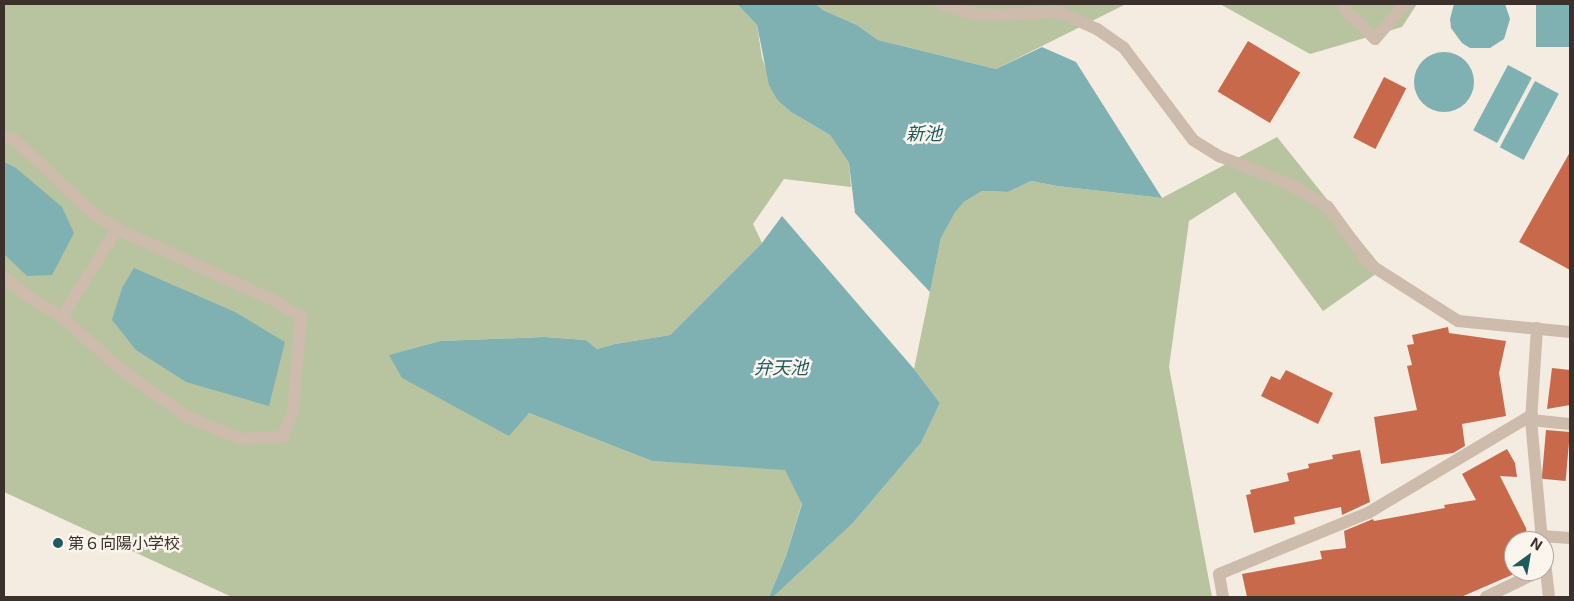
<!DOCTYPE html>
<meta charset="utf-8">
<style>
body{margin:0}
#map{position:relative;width:1574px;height:601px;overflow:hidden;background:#f4ebe1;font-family:Inter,"Noto Sans JP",sans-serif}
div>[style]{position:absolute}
.green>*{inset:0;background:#b8c4a0}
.water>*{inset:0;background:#7fb0b2;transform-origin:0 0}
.round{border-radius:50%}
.building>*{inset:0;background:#c8694b;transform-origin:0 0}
.lane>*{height:12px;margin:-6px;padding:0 6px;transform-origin:6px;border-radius:6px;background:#cdbbac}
.street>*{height:12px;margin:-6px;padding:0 6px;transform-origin:6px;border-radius:6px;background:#cdbbac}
.dots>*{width:14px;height:14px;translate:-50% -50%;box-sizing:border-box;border:2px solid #fbf5ee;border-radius:50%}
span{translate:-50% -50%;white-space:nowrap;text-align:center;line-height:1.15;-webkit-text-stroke:5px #fbf5ee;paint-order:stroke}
.poi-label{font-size:16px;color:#3b302b}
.left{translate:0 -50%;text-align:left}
.water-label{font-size:18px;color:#1f5a5e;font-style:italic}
.frame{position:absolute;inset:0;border:5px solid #3b302b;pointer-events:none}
.north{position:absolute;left:1504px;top:531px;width:50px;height:50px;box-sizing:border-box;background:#fbf5ee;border:1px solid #aea6a0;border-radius:50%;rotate:32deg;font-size:14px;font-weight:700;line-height:20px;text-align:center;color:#3b302b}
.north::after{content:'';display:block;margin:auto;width:18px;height:22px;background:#1f5a5e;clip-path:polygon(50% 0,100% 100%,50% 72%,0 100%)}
</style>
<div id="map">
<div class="green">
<i style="clip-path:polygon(4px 4px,737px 4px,757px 25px,762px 58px,778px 101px,791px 112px,830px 135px,849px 163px,851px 187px,784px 179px,753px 224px,762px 243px,670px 335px,615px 344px,597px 349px,586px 340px,544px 337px,440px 341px,390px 355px,529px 413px,652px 461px,785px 469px,802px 503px,786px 556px,769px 597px,232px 597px,4px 492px)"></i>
<i style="clip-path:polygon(816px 4px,1126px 4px,996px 69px,878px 40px,857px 25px,823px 10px)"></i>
<i style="clip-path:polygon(1220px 4px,1417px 4px,1402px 27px,1310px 54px)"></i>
<i style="clip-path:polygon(1277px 137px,1383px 269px,1323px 311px,1235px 192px,1189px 221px,1169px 367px,1212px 597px,773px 597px,852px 524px,921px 443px,940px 403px,914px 369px,941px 238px,954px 212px,964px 202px,982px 191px,1008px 192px,1031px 181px,1057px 186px,1162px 198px)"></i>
</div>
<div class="water">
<i style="clip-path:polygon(737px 4px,816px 4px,823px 10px,857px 25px,878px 40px,996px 69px,1042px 47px,1076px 62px,1162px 198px,1057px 186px,1031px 181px,1008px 192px,982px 191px,964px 202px,955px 212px,941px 238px,930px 292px,855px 213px,849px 163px,830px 135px,791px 112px,778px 101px,769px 85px,757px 25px)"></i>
<i style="clip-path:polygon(1454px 4px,1505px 4px,1510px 19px,1504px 39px,1490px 48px,1470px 48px,1462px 43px,1451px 28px,1450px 19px)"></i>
<i style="left:1536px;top:4px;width:33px;height:43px"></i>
<i class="round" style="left:1414px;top:52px;width:60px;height:60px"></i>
<i style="left:1508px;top:65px;width:27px;height:74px;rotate:28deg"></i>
<i style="left:1535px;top:81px;width:27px;height:75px;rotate:28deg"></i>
<i style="clip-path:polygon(4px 162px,16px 168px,62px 207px,74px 233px,52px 275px,27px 276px,4px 254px)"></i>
<i style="clip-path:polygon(782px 216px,914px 369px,940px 403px,921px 443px,852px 524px,773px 597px,769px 597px,786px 556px,802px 504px,785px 470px,652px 461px,529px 413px,509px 436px,402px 378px,389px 355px,440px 341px,544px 337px,586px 340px,597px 349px,615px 344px,670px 335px,762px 243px)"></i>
<i style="clip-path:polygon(134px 268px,235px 312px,285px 342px,269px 406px,186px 382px,136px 350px,112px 320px,122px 288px)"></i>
</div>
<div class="building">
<i style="left:1248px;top:41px;width:61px;height:59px;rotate:31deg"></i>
<i style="left:1384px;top:77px;width:25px;height:68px;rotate:27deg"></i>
<i style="clip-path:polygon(1570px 152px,1570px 270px,1519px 242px)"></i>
<i style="clip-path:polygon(1448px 327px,1449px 333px,1506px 341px,1499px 373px,1506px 416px,1462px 424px,1465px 446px,1453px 453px,1381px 464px,1374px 417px,1417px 410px,1407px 366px,1412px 365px,1407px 345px,1414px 344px,1412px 335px)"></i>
<i style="clip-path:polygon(1552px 368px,1570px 370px,1570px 405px,1547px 409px)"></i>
<i style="clip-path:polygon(1286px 370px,1333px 393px,1318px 424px,1261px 396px,1271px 376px,1280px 380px)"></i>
<i style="left:1546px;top:430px;width:24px;height:49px;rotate:5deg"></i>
<i style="clip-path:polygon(1507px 449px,1515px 463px,1517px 477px,1500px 476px,1526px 528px,1528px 541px,1514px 541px,1514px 571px,1521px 571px,1461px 597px,1247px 597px,1242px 574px,1322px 559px,1320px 551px,1346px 548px,1344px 531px,1373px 519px,1374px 521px,1434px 510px,1445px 508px,1444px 505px,1476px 500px,1462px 474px)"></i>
<i style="clip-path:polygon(1360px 450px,1370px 502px,1342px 515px,1341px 507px,1294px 517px,1295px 524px,1254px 533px,1246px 495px,1251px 494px,1250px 490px,1289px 481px,1287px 473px,1309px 468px,1308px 464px,1333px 459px,1332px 455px)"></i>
</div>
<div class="lane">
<i style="left:1531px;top:420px;width:39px;rotate:6deg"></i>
<i style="left:1541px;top:536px;width:29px;rotate:4deg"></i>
<i style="left:1223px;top:597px;width:23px;rotate:-100deg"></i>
<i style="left:1219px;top:574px;width:161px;rotate:-22.3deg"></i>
<i style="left:1368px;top:513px;width:191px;rotate:-30.9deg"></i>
<i style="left:1486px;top:597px;width:60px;rotate:-25.7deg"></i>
</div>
<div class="street">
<i style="left:941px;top:4px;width:33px;rotate:18deg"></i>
<i style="left:972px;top:14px;width:28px;rotate:2deg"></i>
<i style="left:1000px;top:15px;width:59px;rotate:-2.9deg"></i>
<i style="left:1059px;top:12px;width:42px;rotate:24.1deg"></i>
<i style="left:1097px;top:29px;width:33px;rotate:35deg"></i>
<i style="left:1124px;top:48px;width:115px;rotate:53.1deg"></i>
<i style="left:1193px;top:140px;width:31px;rotate:32deg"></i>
<i style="left:1219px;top:156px;width:78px;rotate:21.9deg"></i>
<i style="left:1291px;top:185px;width:43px;rotate:30.7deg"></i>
<i style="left:1328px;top:207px;width:70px;rotate:54.3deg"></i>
<i style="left:1369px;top:264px;width:106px;rotate:32.6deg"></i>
<i style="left:1458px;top:321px;width:113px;rotate:5.6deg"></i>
<i style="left:1344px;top:4px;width:6px;rotate:72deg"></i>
<i style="left:1346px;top:10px;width:41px;rotate:45deg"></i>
<i style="left:1375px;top:39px;width:46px;rotate:-49.4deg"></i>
<i style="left:4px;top:138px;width:9px"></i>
<i style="left:13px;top:138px;width:112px;rotate:43.2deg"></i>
<i style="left:95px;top:215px;width:26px;rotate:32deg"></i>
<i style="left:117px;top:229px;width:176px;rotate:24.5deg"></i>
<i style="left:277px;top:302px;width:28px;rotate:32deg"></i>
<i style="left:301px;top:317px;width:93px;rotate:94.9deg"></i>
<i style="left:293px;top:410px;width:29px;rotate:110deg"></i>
<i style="left:283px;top:437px;width:42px;rotate:177.3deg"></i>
<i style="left:241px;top:439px;width:56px;rotate:-158deg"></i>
<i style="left:189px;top:418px;width:86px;rotate:-144.5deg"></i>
<i style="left:119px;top:368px;width:76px;rotate:-138.2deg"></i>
<i style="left:62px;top:317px;width:39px;rotate:-149deg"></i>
<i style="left:29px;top:297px;width:32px;rotate:-141deg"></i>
<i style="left:62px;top:317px;width:104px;rotate:-58deg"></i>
<i style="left:1537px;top:328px;width:92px;rotate:93.7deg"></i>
<i style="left:1531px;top:420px;width:121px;rotate:84.8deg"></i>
<i style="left:1544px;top:553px;width:44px;rotate:83.5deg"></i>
</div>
<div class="dots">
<i style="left:58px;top:543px;background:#1f5a5e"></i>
</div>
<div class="poi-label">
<span class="left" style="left:68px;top:543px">第６向陽小学校</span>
</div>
<div class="water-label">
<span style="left:924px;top:134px">新池</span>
<span style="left:781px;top:368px">弁天池</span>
</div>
<div class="frame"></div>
<div class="north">N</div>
</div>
